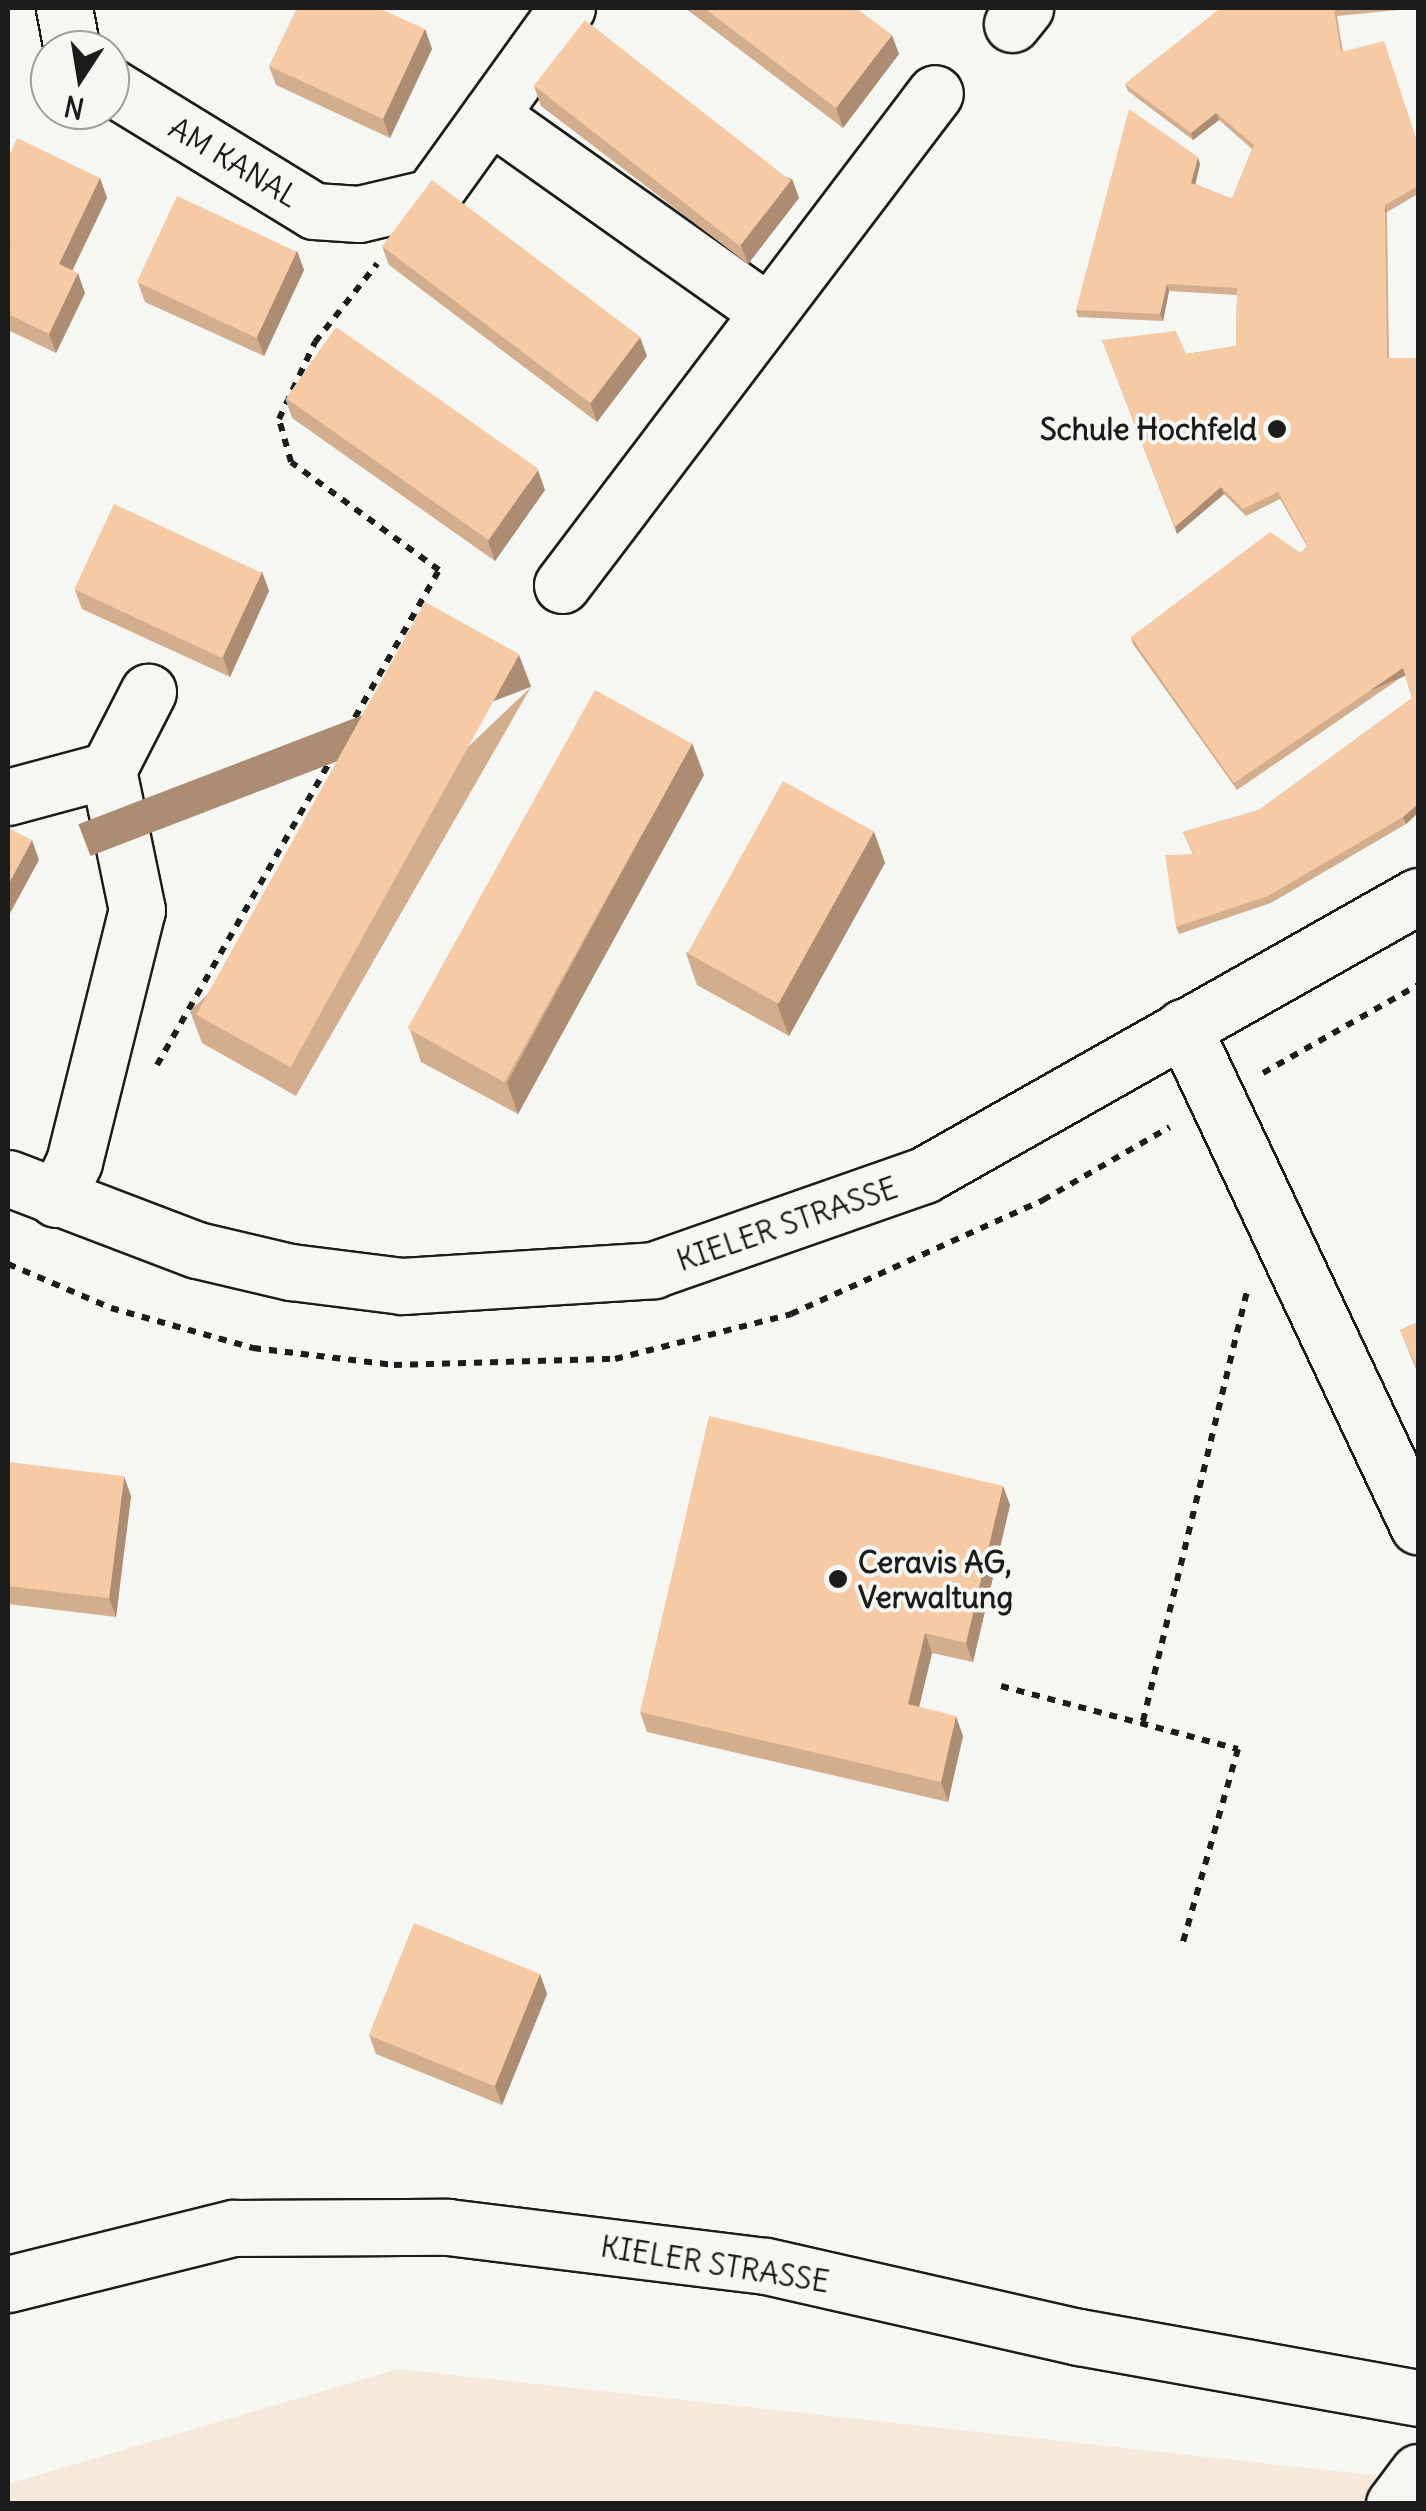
<!DOCTYPE html>
<style>
body{margin:0}
#map{position:relative;width:1426px;height:2511px;overflow:hidden;background:#f6f6f2;font-family:Delius,sans-serif}
div>[style]{position:absolute}
.built>*{inset:0;background:#f6e9db}
.path>*{height:6px;margin-top:-3px;transform-origin:0;background:repeating-linear-gradient(90deg,#1c1c1c 0 8px,transparent 0 16px)}
.roads{filter:drop-shadow(2px 0 #1c1c1c) drop-shadow(-2px 0 #1c1c1c) drop-shadow(0 2px #1c1c1c) drop-shadow(0 -2px #1c1c1c)}
.minor>*{height:55px;margin:-27.5px;padding:0 27.5px;transform-origin:27.5px;border-radius:27.5px;background:#f6f6f2}
.major>*{height:55px;margin:-27.5px;padding:0 27.5px;transform-origin:27.5px;border-radius:27.5px;background:#f6f6f2}
.wall>*{inset:0;background:#d3ae8e}
.shaded-wall>*{inset:0;background:#ac8d74;transform-origin:0 0}
.building>*{inset:0;background:#f5caa5;transform-origin:0 0}
.dots>*{width:28px;height:28px;translate:-50% -50%;box-sizing:border-box;border:5px solid #f6f6f2;border-radius:50%}
span{translate:-50% -50%;white-space:nowrap;text-align:center;line-height:1.15;-webkit-text-stroke:8px #f6f6f2;paint-order:stroke}
.street-label{font-size:30px;color:#1c1c1c}
.poi-label{font-size:30px;color:#1c1c1c;font-weight:700}
.right{translate:-100% -50%;text-align:right}
.left{translate:0 -50%;text-align:left}
.frame{position:absolute;inset:0;border:10px solid #1c1c1c;pointer-events:none}
.north{position:absolute;left:30px;top:30px;width:100px;height:100px;box-sizing:border-box;background:#f6f6f2;border:2px solid #9f9f9c;border-radius:50%;rotate:192deg;font-size:28px;font-weight:700;line-height:40px;text-align:center;color:#1c1c1c}
.north::after{content:'';display:block;margin:auto;width:35px;height:45px;background:#1c1c1c;clip-path:polygon(50% 0,100% 100%,50% 72%,0 100%)}
</style>
<div id="map">
<div class="built">
<i style="clip-path:polygon(398px 2369px,1418px 2480px,1418px 2504px,8px 2504px,8px 2484px)"></i>
</div>
<div class="path">
<i style="left:157px;top:1065px;width:570px;rotate:-60.33deg"></i>
<i style="left:439px;top:570px;width:183px;rotate:-143.9deg"></i>
<i style="left:291px;top:462px;width:45px;rotate:-105.6deg"></i>
<i style="left:279px;top:419px;width:85px;rotate:-64.9deg"></i>
<i style="left:315px;top:342px;width:100px;rotate:-51.5deg"></i>
<i style="left:1263px;top:1073px;width:178px;rotate:-29.6deg"></i>
<i style="left:8px;top:1264px;width:112px;rotate:23.1deg"></i>
<i style="left:111px;top:1308px;width:148px;rotate:15.7deg"></i>
<i style="left:253px;top:1348px;width:142px;rotate:6.9deg"></i>
<i style="left:394px;top:1365px;width:221px;rotate:-1.6deg"></i>
<i style="left:615px;top:1359px;width:182px;rotate:-14.3deg"></i>
<i style="left:791px;top:1314px;width:277px;rotate:-24.3deg"></i>
<i style="left:1043px;top:1200px;width:146px;rotate:-29.9deg"></i>
<i style="left:1001px;top:1686px;width:245px;rotate:14.9deg"></i>
<i style="left:1238px;top:1749px;width:204px;rotate:105.9deg"></i>
<i style="left:1143px;top:1721px;width:443px;rotate:-76.4deg"></i>
</div>
<div class="roads">
<div class="minor">
<i style="left:64px;top:8px;width:43px;rotate:79.2deg"></i>
<i style="left:1012px;top:24px;width:21px;rotate:-51deg"></i>
<i style="left:110px;top:86px;width:239px;rotate:31.5deg"></i>
<i style="left:314px;top:211px;width:45px;rotate:3.8deg"></i>
<i style="left:359px;top:214px;width:74px;rotate:-13.3deg"></i>
<i style="left:431px;top:197px;width:233px;rotate:-54.3deg"></i>
<i style="left:490px;top:115px;width:336px;rotate:35.3deg"></i>
<i style="left:562px;top:585px;width:617px;rotate:-52.83deg"></i>
<i style="left:8px;top:797px;width:104px;rotate:-15.1deg"></i>
<i style="left:1183px;top:1027px;width:552px;rotate:64.78deg"></i>
<i style="left:56px;top:1199px;width:41px;rotate:-64.1deg"></i>
<i style="left:74px;top:1162px;width:260px;rotate:-76deg"></i>
<i style="left:137px;top:910px;width:143px;rotate:-101.7deg"></i>
<i style="left:108px;top:770px;width:88px;rotate:-62.9deg"></i>
<i style="left:8px;top:2284px;width:232px;rotate:-14deg"></i>
<i style="left:233px;top:2228px;width:215px;rotate:-0.3deg"></i>
<i style="left:448px;top:2227px;width:320px;rotate:7deg"></i>
<i style="left:766px;top:2266px;width:321px;rotate:12.8deg"></i>
<i style="left:1079px;top:2337px;width:344px;rotate:10.2deg"></i>
<i style="left:1394px;top:2504px;width:40px;rotate:-53deg"></i>
</div>
<div class="major">
<i style="left:8px;top:1178px;width:202px;rotate:20.9deg"></i>
<i style="left:197px;top:1250px;width:97px;rotate:13.2deg"></i>
<i style="left:291px;top:1272px;width:112px;rotate:7.2deg"></i>
<i style="left:402px;top:1286px;width:252px;rotate:-3.6deg"></i>
<i style="left:653px;top:1270px;width:287px;rotate:-19.3deg"></i>
<i style="left:924px;top:1175px;width:567px;rotate:-29.46deg"></i>
</div>
</div>
<div class="wall">
<i style="clip-path:polygon(685px 8px,856px 8px,899px 54px,843px 128px)"></i>
<i style="clip-path:polygon(1221px 8px,1418px 8px,1337px 16px,1343px 52px,1418px 144px,1418px 194px,1387px 212px,1389px 358px,1418px 358px,1418px 813px,1406px 824px,1271px 903px,1179px 934px,1176px 927px,1193px 854px,1183px 832px,1259px 810px,1412px 698px,1405px 675px,1237px 790px,1133px 644px,1131px 637px,1301px 553px,1307px 546px,1280px 499px,1246px 516px,1224px 494px,1177px 534px,1102px 340px,1186px 354px,1236px 346px,1237px 295px,1169px 291px,1163px 321px,1078px 317px,1076px 310px,1200px 164px,1195px 184px,1232px 199px,1252px 149px,1219px 120px,1193px 140px,1128px 91px,1125px 84px)"></i>
<i style="clip-path:polygon(425px 29px,432px 49px,390px 138px,276px 85px,269px 66px)"></i>
<i style="clip-path:polygon(534px 86px,792px 179px,799px 198px,748px 264px,541px 106px)"></i>
<i style="clip-path:polygon(8px 159px,100px 178px,107px 198px,72px 270px,85px 293px,56px 353px,8px 330px)"></i>
<i style="clip-path:polygon(382px 246px,647px 356px,597px 422px,389px 265px)"></i>
<i style="clip-path:polygon(297px 251px,304px 270px,264px 356px,145px 302px,138px 283px)"></i>
<i style="clip-path:polygon(285px 398px,545px 490px,495px 561px,292px 418px)"></i>
<i style="clip-path:polygon(262px 572px,269px 591px,230px 677px,82px 609px,75px 590px)"></i>
<i style="clip-path:polygon(531px 687px,296px 1096px,202px 1043px,190px 1011px)"></i>
<i style="clip-path:polygon(704px 775px,518px 1114px,421px 1062px,410px 1030px)"></i>
<i style="clip-path:polygon(874px 832px,885px 863px,789px 1036px,697px 985px,686px 953px)"></i>
<i style="clip-path:polygon(1418px 1322px,1418px 1374px,1400px 1330px)"></i>
<i style="clip-path:polygon(8px 1462px,131px 1496px,116px 1617px,8px 1604px)"></i>
<i style="clip-path:polygon(1003px 1486px,1010px 1505px,973px 1662px,932px 1653px,919px 1707px,963px 1736px,948px 1802px,647px 1732px,640px 1712px)"></i>
<i style="clip-path:polygon(540px 1974px,547px 1994px,502px 2105px,376px 2054px,369px 2035px)"></i>
</div>
<div class="shaded-wall">
<i style="clip-path:polygon(425px 29px,432px 49px,390px 138px,383px 119px)"></i>
<i style="clip-path:polygon(892px 35px,899px 54px,843px 128px,836px 108px)"></i>
<i style="clip-path:polygon(1216px 113px,1219px 120px,1193px 140px,1191px 133px)"></i>
<i style="clip-path:polygon(1198px 157px,1200px 164px,1194px 190px,1191px 183px)"></i>
<i style="clip-path:polygon(100px 178px,107px 198px,66px 284px,59px 264px)"></i>
<i style="clip-path:polygon(792px 179px,799px 198px,748px 264px,741px 245px)"></i>
<i style="left:1385px;top:205px;width:7px;height:153px;rotate:74deg"></i>
<i style="clip-path:polygon(297px 251px,304px 270px,264px 356px,257px 337px)"></i>
<i style="clip-path:polygon(78px 273px,85px 293px,56px 353px,49px 334px)"></i>
<i style="clip-path:polygon(1167px 284px,1169px 291px,1163px 321px,1160px 314px)"></i>
<i style="clip-path:polygon(640px 337px,647px 356px,597px 422px,590px 402px)"></i>
<i style="clip-path:polygon(538px 470px,545px 490px,495px 561px,488px 541px)"></i>
<i style="clip-path:polygon(1221px 487px,1224px 494px,1177px 534px,1175px 527px)"></i>
<i style="clip-path:polygon(262px 572px,269px 591px,230px 677px,223px 657px)"></i>
<i style="left:519px;top:655px;width:34px;height:472px;rotate:69deg"></i>
<i style="left:1403px;top:668px;width:8px;height:204px;rotate:67deg"></i>
<i style="clip-path:polygon(692px 743px,704px 775px,518px 1114px,507px 1083px)"></i>
<i style="clip-path:polygon(1418px 804px,1418px 813px,1406px 824px,1403px 817px)"></i>
<i style="clip-path:polygon(874px 832px,885px 863px,789px 1036px,777px 1004px)"></i>
<i style="clip-path:polygon(32px 840px,39px 860px,8px 917px,8px 885px)"></i>
<i style="clip-path:polygon(124px 1476px,131px 1496px,116px 1617px,109px 1598px)"></i>
<i style="clip-path:polygon(1003px 1486px,1010px 1505px,973px 1662px,966px 1643px)"></i>
<i style="clip-path:polygon(925px 1633px,932px 1653px,915px 1724px,908px 1704px)"></i>
<i style="clip-path:polygon(956px 1716px,963px 1736px,948px 1802px,941px 1782px)"></i>
<i style="clip-path:polygon(540px 1974px,547px 1994px,502px 2105px,495px 2086px)"></i>
</div>
<div class="building">
<i style="clip-path:polygon(297px 8px,378px 8px,425px 29px,383px 119px,269px 66px)"></i>
<i style="clip-path:polygon(704px 8px,856px 8px,892px 35px,836px 108px)"></i>
<i style="clip-path:polygon(1221px 8px,1346px 8px,1334px 9px,1341px 52px,1384px 41px,1418px 144px,1418px 186px,1385px 205px,1387px 358px,1418px 358px,1418px 804px,1403px 817px,1268px 896px,1176px 927px,1165px 855px,1194px 854px,1183px 832px,1259px 810px,1412px 698px,1403px 668px,1234px 783px,1131px 637px,1270px 532px,1301px 553px,1308px 546px,1278px 492px,1243px 509px,1221px 487px,1175px 527px,1102px 340px,1176px 331px,1186px 354px,1236px 346px,1237px 288px,1167px 284px,1160px 314px,1076px 310px,1129px 109px,1198px 157px,1191px 183px,1232px 199px,1254px 145px,1216px 113px,1191px 133px,1125px 84px)"></i>
<i style="left:585px;top:20px;width:261px;height:83px;rotate:38deg"></i>
<i style="clip-path:polygon(17px 138px,100px 178px,59px 264px,78px 273px,49px 334px,8px 314px,8px 248px,11px 240px,8px 238px,8px 159px)"></i>
<i style="left:432px;top:180px;width:261px;height:83px;rotate:37deg"></i>
<i style="left:177px;top:196px;width:132px;height:95px;rotate:25deg"></i>
<i style="left:336px;top:327px;width:247px;height:87px;rotate:35deg"></i>
<i style="left:114px;top:504px;width:163px;height:94px;rotate:25deg"></i>
<i style="left:425px;top:602px;width:108px;height:472px;rotate:29deg"></i>
<i style="left:595px;top:690px;width:111px;height:387px;rotate:29deg"></i>
<i style="left:783px;top:781px;width:104px;height:197px;rotate:29deg"></i>
<i style="clip-path:polygon(8px 828px,32px 840px,8px 885px)"></i>
<i style="clip-path:polygon(1418px 1322px,1418px 1370px,1400px 1330px)"></i>
<i style="clip-path:polygon(709px 1416px,1003px 1486px,966px 1643px,925px 1633px,908px 1704px,956px 1716px,941px 1782px,640px 1712px)"></i>
<i style="left:8px;top:1462px;width:117px;height:123px;rotate:7deg"></i>
<i style="left:414px;top:1923px;width:136px;height:121px;rotate:22deg"></i>
</div>
<div class="dots">
<i style="left:1277px;top:429px;background:#1c1c1c"></i>
<i style="left:838px;top:1579px;background:#1c1c1c"></i>
</div>
<div class="street-label">
<span style="left:234px;top:162px;rotate:31deg">AM KANAL</span>
<span style="left:787px;top:1224px;rotate:-19deg">KIELER STRASSE</span>
<span style="left:715px;top:2264px;rotate:9deg">KIELER STRASSE</span>
</div>
<div class="poi-label">
<span class="right" style="left:1257px;top:429px">Schule Hochfeld</span>
<span class="left" style="left:858px;top:1579px">Ceravis AG,<br>Verwaltung</span>
</div>
<div class="frame"></div>
<div class="north">N</div>
</div>
